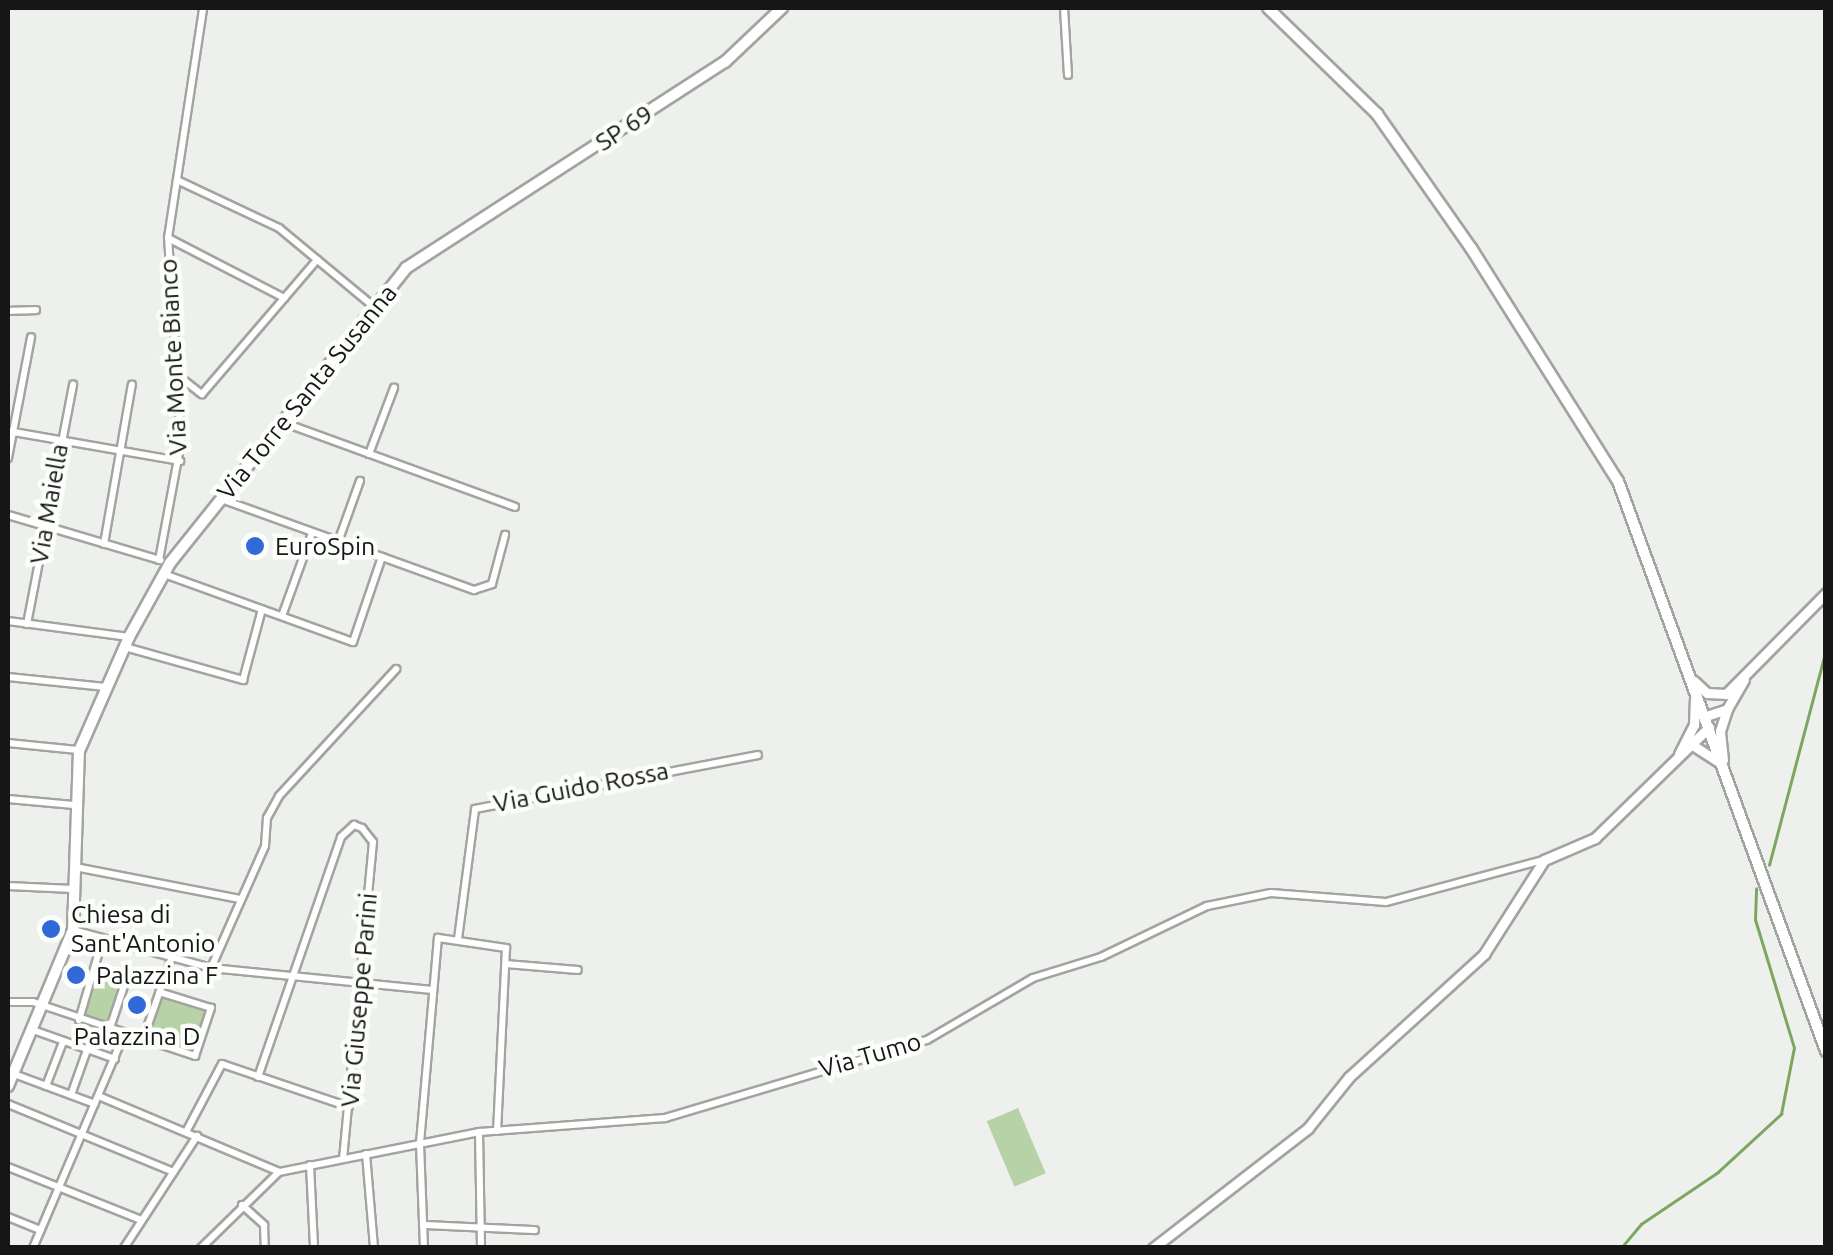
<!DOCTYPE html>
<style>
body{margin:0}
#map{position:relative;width:1833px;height:1255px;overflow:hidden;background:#eef0ed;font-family:Ubuntu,sans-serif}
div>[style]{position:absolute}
.green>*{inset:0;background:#b8d2a7;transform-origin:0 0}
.stream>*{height:2.5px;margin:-1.25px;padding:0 1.25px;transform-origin:1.25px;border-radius:1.25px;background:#7da761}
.roads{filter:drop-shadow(2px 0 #a2a4a0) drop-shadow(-2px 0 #a2a4a0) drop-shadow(0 2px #a2a4a0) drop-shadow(0 -2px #a2a4a0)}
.minor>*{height:6px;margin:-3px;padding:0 3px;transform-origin:3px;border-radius:3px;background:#fff}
.tertiary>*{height:9px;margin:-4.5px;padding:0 4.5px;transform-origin:4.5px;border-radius:4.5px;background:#fff}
.secondary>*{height:10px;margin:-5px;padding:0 5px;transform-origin:5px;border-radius:5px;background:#fff}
.dots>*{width:28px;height:28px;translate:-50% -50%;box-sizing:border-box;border:5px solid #fbfefa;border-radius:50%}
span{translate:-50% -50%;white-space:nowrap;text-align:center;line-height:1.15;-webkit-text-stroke:9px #fbfefa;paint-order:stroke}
.street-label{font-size:25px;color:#151615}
.poi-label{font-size:25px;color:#151615}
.left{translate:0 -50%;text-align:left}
.frame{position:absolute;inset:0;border:10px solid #151615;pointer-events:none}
</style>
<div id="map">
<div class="green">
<i style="left:97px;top:976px;width:24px;height:43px;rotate:17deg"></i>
<i style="left:162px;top:996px;width:45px;height:48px;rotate:18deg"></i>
<i style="left:1018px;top:1108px;width:71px;height:34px;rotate:67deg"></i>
</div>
<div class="stream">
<i style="left:1769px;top:865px;width:222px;rotate:-75.2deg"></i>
<i style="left:1621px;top:1248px;width:31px;rotate:-50deg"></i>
<i style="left:1641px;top:1224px;width:93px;rotate:-34deg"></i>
<i style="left:1718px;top:1172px;width:86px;rotate:-42.6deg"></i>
<i style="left:1781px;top:1114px;width:67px;rotate:-78.9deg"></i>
<i style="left:1794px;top:1048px;width:134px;rotate:-106.9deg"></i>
<i style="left:1755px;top:920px;width:31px;rotate:-88deg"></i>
</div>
<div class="roads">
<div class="minor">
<i style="left:1064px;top:8px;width:67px;rotate:86.6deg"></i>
<i style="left:177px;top:180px;width:113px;rotate:25.2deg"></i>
<i style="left:279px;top:228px;width:122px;rotate:39.7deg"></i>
<i style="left:168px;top:238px;width:131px;rotate:27.3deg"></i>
<i style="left:8px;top:311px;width:28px;rotate:-2deg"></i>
<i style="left:176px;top:374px;width:33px;rotate:38deg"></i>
<i style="left:202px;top:394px;width:177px;rotate:-49.4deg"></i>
<i style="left:282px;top:422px;width:248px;rotate:20deg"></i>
<i style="left:8px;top:431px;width:175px;rotate:9.9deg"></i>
<i style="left:369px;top:454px;width:71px;rotate:-69.3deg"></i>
<i style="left:8px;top:458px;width:123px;rotate:-79.2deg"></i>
<i style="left:221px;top:499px;width:269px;rotate:19.8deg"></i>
<i style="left:474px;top:590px;width:19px;rotate:-18deg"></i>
<i style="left:492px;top:584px;width:51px;rotate:-75.1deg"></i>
<i style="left:8px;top:515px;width:159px;rotate:16.5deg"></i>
<i style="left:338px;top:542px;width:65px;rotate:-70.2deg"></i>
<i style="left:104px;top:544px;width:162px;rotate:-80.1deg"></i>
<i style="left:159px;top:560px;width:119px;rotate:-79.4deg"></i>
<i style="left:181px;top:443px;width:205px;rotate:-93.6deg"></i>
<i style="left:168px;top:238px;width:233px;rotate:-81.3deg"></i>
<i style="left:164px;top:574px;width:201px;rotate:19.8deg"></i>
<i style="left:353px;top:642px;width:90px;rotate:-71.2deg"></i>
<i style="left:282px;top:616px;width:88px;rotate:-70.1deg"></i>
<i style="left:8px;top:621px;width:122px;rotate:7.5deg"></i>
<i style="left:27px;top:624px;width:244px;rotate:-79.1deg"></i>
<i style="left:125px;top:647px;width:123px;rotate:15.6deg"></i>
<i style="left:243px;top:680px;width:73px;rotate:-75deg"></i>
<i style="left:8px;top:677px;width:98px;rotate:5.9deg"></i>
<i style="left:8px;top:743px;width:70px;rotate:5.7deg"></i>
<i style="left:8px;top:799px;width:66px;rotate:5.2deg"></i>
<i style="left:75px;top:867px;width:168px;rotate:11deg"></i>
<i style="left:8px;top:886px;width:65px;rotate:2.6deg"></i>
<i style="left:73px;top:930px;width:143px;rotate:15.4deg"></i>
<i style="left:211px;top:968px;width:220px;rotate:5.7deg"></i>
<i style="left:458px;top:939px;width:131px;rotate:-82.5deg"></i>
<i style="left:475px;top:809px;width:288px;rotate:-10.8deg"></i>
<i style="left:506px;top:964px;width:72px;rotate:4.8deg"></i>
<i style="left:211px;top:968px;width:133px;rotate:-66.1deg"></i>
<i style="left:265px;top:846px;width:28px;rotate:-86deg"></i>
<i style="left:267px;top:818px;width:25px;rotate:-61deg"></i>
<i style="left:279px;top:796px;width:173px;rotate:-47.3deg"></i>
<i style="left:95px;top:971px;width:69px;rotate:8.4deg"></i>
<i style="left:8px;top:1002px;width:25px"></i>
<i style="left:33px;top:1002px;width:171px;rotate:18.4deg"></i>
<i style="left:195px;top:1056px;width:51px;rotate:-71.6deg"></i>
<i style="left:211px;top:1008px;width:54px;rotate:-162.9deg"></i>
<i style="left:79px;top:1020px;width:85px;rotate:-73.7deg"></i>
<i style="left:33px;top:1030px;width:87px;rotate:19.5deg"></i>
<i style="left:109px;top:1031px;width:54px;rotate:-71.6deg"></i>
<i style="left:142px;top:1042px;width:90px;rotate:-70.6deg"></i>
<i style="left:14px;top:1074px;width:86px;rotate:20.3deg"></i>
<i style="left:258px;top:1077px;width:254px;rotate:-70.9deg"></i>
<i style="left:341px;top:837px;width:18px;rotate:-43deg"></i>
<i style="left:354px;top:825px;width:9px;rotate:21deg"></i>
<i style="left:362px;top:828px;width:18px;rotate:52deg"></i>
<i style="left:373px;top:842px;width:317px;rotate:95.4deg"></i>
<i style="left:46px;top:1086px;width:47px;rotate:-68.9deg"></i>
<i style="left:71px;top:1095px;width:48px;rotate:-70.4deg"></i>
<i style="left:101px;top:1097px;width:193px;rotate:22.8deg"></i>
<i style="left:8px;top:1104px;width:179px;rotate:22.3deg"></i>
<i style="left:186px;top:1132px;width:77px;rotate:-62.1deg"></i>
<i style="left:222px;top:1064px;width:134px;rotate:18.7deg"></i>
<i style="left:479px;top:1132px;width:116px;rotate:89deg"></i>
<i style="left:366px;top:1154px;width:94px;rotate:85.1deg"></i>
<i style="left:310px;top:1165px;width:83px;rotate:87.2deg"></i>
<i style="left:8px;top:1167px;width:143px;rotate:21.7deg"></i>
<i style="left:242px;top:1205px;width:30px;rotate:42deg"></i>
<i style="left:264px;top:1225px;width:23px;rotate:88deg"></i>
<i style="left:8px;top:1217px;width:35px;rotate:22deg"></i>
<i style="left:423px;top:1225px;width:112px;rotate:2.6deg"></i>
<i style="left:33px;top:1248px;width:229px;rotate:-66.9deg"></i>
<i style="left:124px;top:1248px;width:134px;rotate:-56.9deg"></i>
<i style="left:201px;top:1248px;width:109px;rotate:-44.3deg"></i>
<i style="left:279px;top:1172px;width:204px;rotate:-11.3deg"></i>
<i style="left:479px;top:1132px;width:187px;rotate:-4.3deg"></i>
<i style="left:665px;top:1118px;width:273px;rotate:-16.6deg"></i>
<i style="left:927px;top:1040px;width:123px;rotate:-30.3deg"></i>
<i style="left:1033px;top:978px;width:71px;rotate:-17.2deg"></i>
<i style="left:1101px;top:957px;width:118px;rotate:-25.7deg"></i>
<i style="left:1207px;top:906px;width:65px;rotate:-11.5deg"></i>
<i style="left:1271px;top:893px;width:115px;rotate:4.5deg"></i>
<i style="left:1386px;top:902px;width:163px;rotate:-15deg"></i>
<i style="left:424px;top:1248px;width:105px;rotate:-92.2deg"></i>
<i style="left:420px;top:1143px;width:206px;rotate:-85deg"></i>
<i style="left:438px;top:938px;width:69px;rotate:8.4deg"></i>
<i style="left:506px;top:948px;width:183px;rotate:92.8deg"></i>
</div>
<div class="tertiary">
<i style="left:1694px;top:681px;width:18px;rotate:43deg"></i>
<i style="left:1707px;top:693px;width:19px;rotate:3deg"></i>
<i style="left:1726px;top:694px;width:142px;rotate:-45.3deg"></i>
<i style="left:1706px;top:716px;width:22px;rotate:-18deg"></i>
<i style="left:1727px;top:709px;width:34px;rotate:-60deg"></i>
<i style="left:1694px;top:746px;width:30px;rotate:33deg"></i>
<i style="left:1679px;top:754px;width:33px;rotate:-63deg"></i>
<i style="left:1694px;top:725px;width:26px;rotate:-88deg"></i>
<i style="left:1723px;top:760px;width:29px;rotate:-96deg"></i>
<i style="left:1720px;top:731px;width:23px;rotate:-72deg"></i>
<i style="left:1153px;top:1248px;width:196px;rotate:-37.7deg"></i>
<i style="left:1308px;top:1128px;width:65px;rotate:-51.2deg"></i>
<i style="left:1349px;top:1077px;width:183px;rotate:-42.3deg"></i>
<i style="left:1484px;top:954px;width:112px;rotate:-57.4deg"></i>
<i style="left:1544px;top:860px;width:56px;rotate:-23.3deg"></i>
<i style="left:1595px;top:838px;width:159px;rotate:-44.2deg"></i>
</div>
<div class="secondary">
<i style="left:1268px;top:8px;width:152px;rotate:44.2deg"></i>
<i style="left:1377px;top:114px;width:164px;rotate:55deg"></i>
<i style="left:1471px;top:248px;width:275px;rotate:57.8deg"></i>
<i style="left:1618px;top:481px;width:607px;rotate:69.95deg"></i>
<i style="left:8px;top:1086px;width:169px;rotate:-67.4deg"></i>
<i style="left:73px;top:930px;width:179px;rotate:-88.1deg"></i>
<i style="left:79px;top:751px;width:124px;rotate:-66.3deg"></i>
<i style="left:129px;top:637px;width:85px;rotate:-61deg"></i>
<i style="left:170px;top:563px;width:378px;rotate:-51.3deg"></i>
<i style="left:406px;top:268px;width:380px;rotate:-32.9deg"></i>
<i style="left:725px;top:62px;width:79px;rotate:-43.5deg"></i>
</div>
</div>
<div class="dots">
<i style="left:255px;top:546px;background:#3269d8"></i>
<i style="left:51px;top:929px;background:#3269d8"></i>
<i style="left:76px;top:975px;background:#3269d8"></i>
<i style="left:137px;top:1005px;background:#3269d8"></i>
</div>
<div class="street-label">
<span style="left:624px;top:128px;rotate:-33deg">SP 69</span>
<span style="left:173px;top:357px;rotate:-93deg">Via Monte Bianco</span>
<span style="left:307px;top:392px;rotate:-51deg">Via Torre Santa Susanna</span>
<span style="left:49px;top:504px;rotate:-80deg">Via Maiella</span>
<span style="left:581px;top:787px;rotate:-11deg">Via Guido Rossa</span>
<span style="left:359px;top:1000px;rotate:-85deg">Via Giuseppe Parini</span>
<span style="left:870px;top:1055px;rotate:-16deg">Via Tumo</span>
</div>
<div class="poi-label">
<span class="left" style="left:275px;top:546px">EuroSpin</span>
<span class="left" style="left:71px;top:929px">Chiesa di<br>Sant'Antonio</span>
<span class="left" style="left:96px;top:975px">Palazzina F</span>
<span style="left:137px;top:1036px">Palazzina D</span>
</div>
<div class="frame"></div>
</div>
